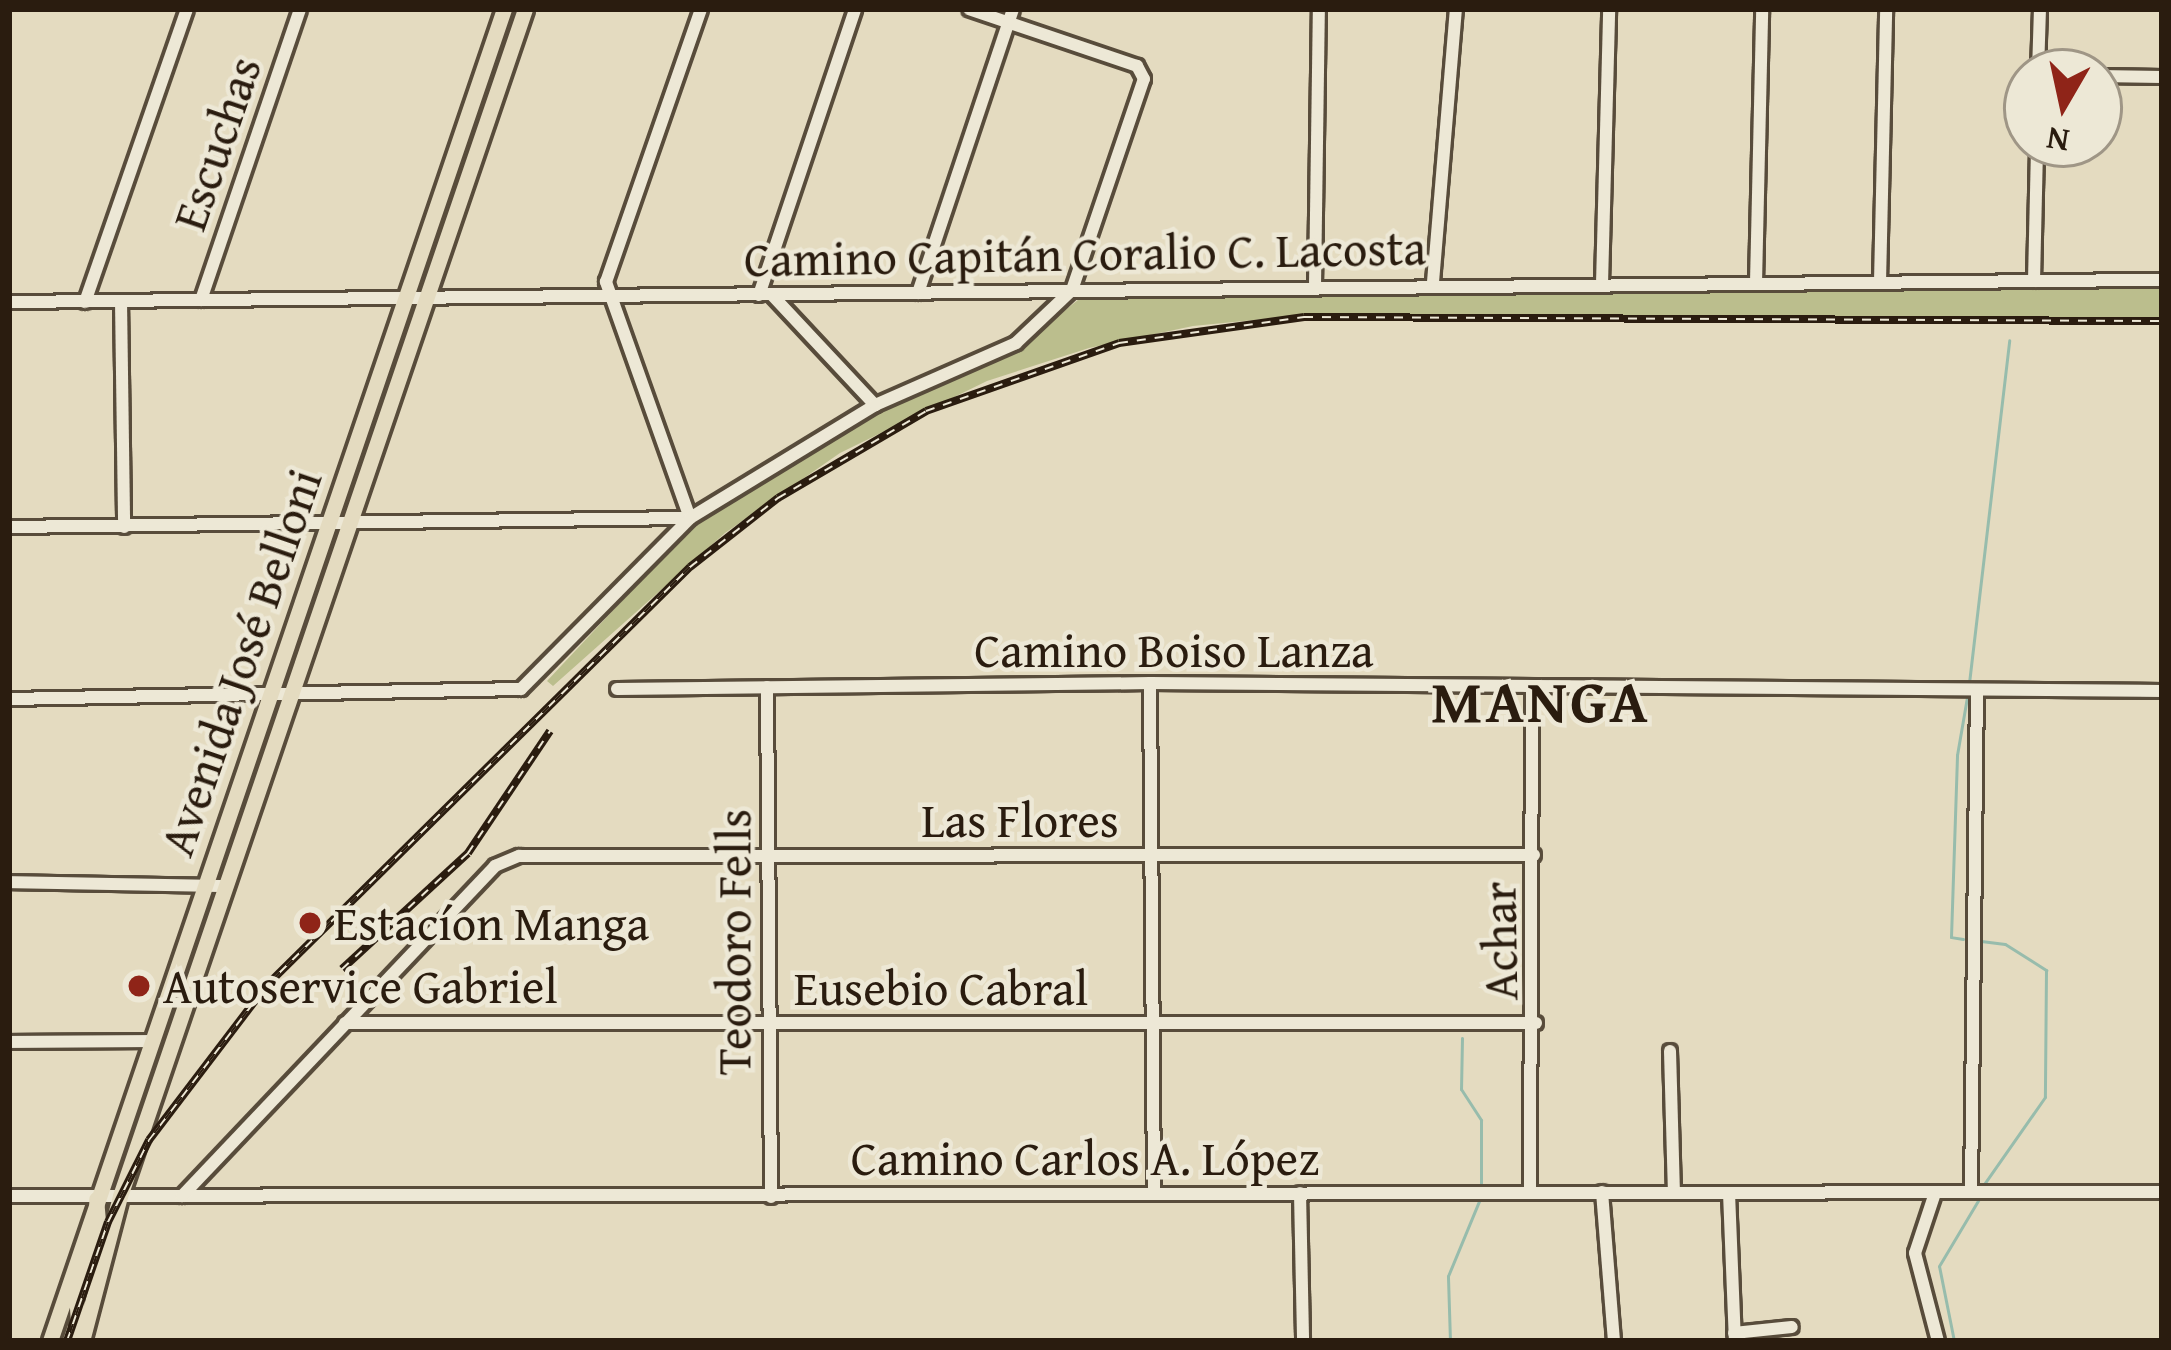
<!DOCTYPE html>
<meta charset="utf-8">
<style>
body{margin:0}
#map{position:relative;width:2171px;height:1350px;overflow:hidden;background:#e4dbc0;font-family:"Gentium Book Plus",serif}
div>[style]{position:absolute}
.green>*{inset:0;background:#bbbe8d}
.stream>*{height:3px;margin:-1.5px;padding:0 1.5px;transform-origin:1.5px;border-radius:1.5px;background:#97bcac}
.roads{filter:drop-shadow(3px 0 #584c3b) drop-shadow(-3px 0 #584c3b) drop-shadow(0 3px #584c3b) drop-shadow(0 -3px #584c3b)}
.minor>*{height:12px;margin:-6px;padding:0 6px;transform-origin:6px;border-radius:6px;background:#ede8d6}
.major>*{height:15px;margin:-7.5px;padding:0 7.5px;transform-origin:7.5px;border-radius:7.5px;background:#e4dbc0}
.rail>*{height:8px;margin-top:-4px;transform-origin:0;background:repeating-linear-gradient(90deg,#ede8d6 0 9px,#2a1c0f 0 18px);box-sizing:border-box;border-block:3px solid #2a1c0f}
.dots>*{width:33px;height:33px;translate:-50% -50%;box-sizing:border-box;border:6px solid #ede8d6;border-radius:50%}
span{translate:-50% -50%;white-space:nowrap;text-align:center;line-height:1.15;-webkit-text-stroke:9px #ede8d6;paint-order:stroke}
.street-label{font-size:48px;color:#2a1c0f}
.poi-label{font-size:48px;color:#2a1c0f}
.left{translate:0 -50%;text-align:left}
.district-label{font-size:60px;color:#2a1c0f;font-weight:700;letter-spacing:3px}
.frame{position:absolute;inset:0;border:12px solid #2a1c0f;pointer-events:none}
.north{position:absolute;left:2003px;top:48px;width:120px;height:120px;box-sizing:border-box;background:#ede8d6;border:3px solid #9f9686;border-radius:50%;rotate:189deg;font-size:33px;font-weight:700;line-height:48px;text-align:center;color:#2a1c0f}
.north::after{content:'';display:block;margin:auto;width:42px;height:54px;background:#8f2418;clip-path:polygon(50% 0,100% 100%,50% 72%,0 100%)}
</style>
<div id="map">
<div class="green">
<i style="clip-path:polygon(511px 9px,522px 9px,423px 296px,415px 293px)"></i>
<i style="clip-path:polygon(2162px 287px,2162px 318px,1317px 314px,1193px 326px,1089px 348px,987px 381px,840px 453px,725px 533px,553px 686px,547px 681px,693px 525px,869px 412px,1015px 350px,1083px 296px)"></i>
</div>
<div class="stream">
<i style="left:1969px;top:683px;width:345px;rotate:-83.3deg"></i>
<i style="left:1963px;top:939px;width:12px;rotate:-171deg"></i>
<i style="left:1951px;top:937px;width:182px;rotate:-88.1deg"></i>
<i style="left:1957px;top:755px;width:59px;rotate:-80.2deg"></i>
<i style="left:1981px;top:941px;width:24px;rotate:7deg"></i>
<i style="left:2005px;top:944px;width:49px;rotate:32.4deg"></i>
<i style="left:2046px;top:970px;width:127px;rotate:90.5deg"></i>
<i style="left:2045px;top:1097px;width:106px;rotate:125deg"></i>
<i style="left:1462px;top:1038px;width:51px;rotate:91.1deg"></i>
<i style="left:1461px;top:1089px;width:37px;rotate:57deg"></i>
<i style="left:1481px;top:1120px;width:65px;rotate:90deg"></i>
<i style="left:1450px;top:1341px;width:65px;rotate:-91.8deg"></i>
<i style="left:1448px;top:1276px;width:81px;rotate:-67.5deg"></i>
<i style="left:1954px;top:1341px;width:76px;rotate:-101.3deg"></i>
<i style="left:1939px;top:1266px;width:78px;rotate:-59.2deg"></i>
</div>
<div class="roads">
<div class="minor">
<i style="left:2038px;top:72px;width:63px;rotate:-88.2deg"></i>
<i style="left:2099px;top:76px;width:63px;rotate:0.9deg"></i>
<i style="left:2034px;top:281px;width:137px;rotate:-88.7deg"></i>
<i style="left:1433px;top:282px;width:274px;rotate:-85.2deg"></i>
<i style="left:1880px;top:282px;width:273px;rotate:-88.7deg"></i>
<i style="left:1756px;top:283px;width:274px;rotate:-88.7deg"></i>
<i style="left:1602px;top:284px;width:275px;rotate:-88.5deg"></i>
<i style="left:1315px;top:286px;width:277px;rotate:-89.2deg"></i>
<i style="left:918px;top:293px;width:299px;rotate:-71.5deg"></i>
<i style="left:759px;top:295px;width:302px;rotate:-71.4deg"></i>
<i style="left:772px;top:295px;width:151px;rotate:46.9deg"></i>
<i style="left:201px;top:300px;width:307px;rotate:-71.2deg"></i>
<i style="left:121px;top:301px;width:226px;rotate:89.2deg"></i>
<i style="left:9px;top:302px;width:2153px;rotate:-0.59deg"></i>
<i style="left:85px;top:302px;width:310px;rotate:-70.8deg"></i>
<i style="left:9px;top:527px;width:681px;rotate:-0.76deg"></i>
<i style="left:690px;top:518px;width:251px;rotate:-109.6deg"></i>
<i style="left:606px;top:282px;width:289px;rotate:-70.8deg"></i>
<i style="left:1150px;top:683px;width:510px;rotate:89.55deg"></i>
<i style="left:767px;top:687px;width:510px;rotate:89.55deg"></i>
<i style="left:617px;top:689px;width:533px;rotate:-0.64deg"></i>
<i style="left:1150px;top:683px;width:1012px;rotate:0.45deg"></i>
<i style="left:9px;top:699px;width:512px;rotate:-1.12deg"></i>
<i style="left:521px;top:689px;width:240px;rotate:-45.3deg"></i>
<i style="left:690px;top:518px;width:217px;rotate:-31.4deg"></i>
<i style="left:875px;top:405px;width:154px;rotate:-23.7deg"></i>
<i style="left:1016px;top:343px;width:77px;rotate:-43.4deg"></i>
<i style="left:1072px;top:290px;width:223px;rotate:-71.2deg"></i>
<i style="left:1144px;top:79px;width:15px;rotate:-118deg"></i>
<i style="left:1137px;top:66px;width:177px;rotate:-161.3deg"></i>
<i style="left:9px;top:882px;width:218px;rotate:1.1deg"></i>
<i style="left:345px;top:1023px;width:1191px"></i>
<i style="left:9px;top:1042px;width:141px;rotate:-0.4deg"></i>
<i style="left:1670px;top:1051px;width:141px;rotate:88.4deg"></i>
<i style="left:1602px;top:1192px;width:149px;rotate:85.4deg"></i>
<i style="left:1971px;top:1192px;width:502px;rotate:-89.32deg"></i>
<i style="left:1300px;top:1193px;width:148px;rotate:88.8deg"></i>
<i style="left:1530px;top:1193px;width:504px;rotate:-89.77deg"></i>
<i style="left:1729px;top:1193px;width:148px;rotate:87.7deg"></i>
<i style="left:1935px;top:1193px;width:63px;rotate:108.4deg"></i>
<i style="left:1915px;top:1253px;width:91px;rotate:75.4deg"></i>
<i style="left:9px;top:1196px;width:2153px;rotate:-0.11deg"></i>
<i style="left:182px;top:1196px;width:455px;rotate:-46.5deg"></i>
<i style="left:495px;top:866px;width:26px;rotate:-23deg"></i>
<i style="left:519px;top:856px;width:1015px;rotate:-0.06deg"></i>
<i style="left:1734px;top:1333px;width:58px;rotate:-5.9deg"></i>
</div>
<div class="major">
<i style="left:79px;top:1338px;width:45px;rotate:-93.8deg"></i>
<i style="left:76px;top:1293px;width:75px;rotate:-73deg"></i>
<i style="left:98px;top:1221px;width:22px;rotate:-95deg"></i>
<i style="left:50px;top:1341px;width:1407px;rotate:-71.18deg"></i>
<i style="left:82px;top:1341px;width:150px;rotate:-75.3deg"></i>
<i style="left:120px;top:1196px;width:1254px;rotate:-71.16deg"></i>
</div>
</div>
<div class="rail">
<i style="left:342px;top:969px;width:171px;rotate:-42.6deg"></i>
<i style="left:468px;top:853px;width:147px;rotate:-56.1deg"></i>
<i style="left:67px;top:1341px;width:126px;rotate:-71deg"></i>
<i style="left:108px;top:1222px;width:92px;rotate:-63.4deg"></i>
<i style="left:149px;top:1140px;width:195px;rotate:-52.7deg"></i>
<i style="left:267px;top:985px;width:595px;rotate:-44.66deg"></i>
<i style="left:690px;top:567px;width:112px;rotate:-38.1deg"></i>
<i style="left:778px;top:498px;width:172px;rotate:-30.4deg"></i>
<i style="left:926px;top:411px;width:205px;rotate:-19.4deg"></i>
<i style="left:1119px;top:343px;width:187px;rotate:-8deg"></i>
<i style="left:1304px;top:317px;width:858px;rotate:0.27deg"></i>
</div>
<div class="dots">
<i style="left:310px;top:923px;background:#8f2418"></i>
<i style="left:139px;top:986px;background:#8f2418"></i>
</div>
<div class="street-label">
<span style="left:216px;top:143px;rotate:-71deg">Escuchas</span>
<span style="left:1085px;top:253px;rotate:-1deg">Camino Capitán Coralio C. Lacosta</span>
<span style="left:1174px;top:650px">Camino Boiso Lanza</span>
<span style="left:240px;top:662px;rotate:-71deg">Avenida José Belloni</span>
<span style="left:1020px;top:820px">Las Flores</span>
<span style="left:1499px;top:941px;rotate:-91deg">Achar</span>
<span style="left:733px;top:942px;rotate:-90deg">Teodoro Fells</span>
<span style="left:941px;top:988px">Eusebio Cabral</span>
<span style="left:1085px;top:1158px">Camino Carlos A. López</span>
</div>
<div class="poi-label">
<span class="left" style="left:334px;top:923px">Estacíon Manga</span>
<span class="left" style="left:163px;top:986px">Autoservice Gabriel</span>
</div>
<div class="district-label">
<span style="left:1541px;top:700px">MANGA</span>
</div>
<div class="frame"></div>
<div class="north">N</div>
</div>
